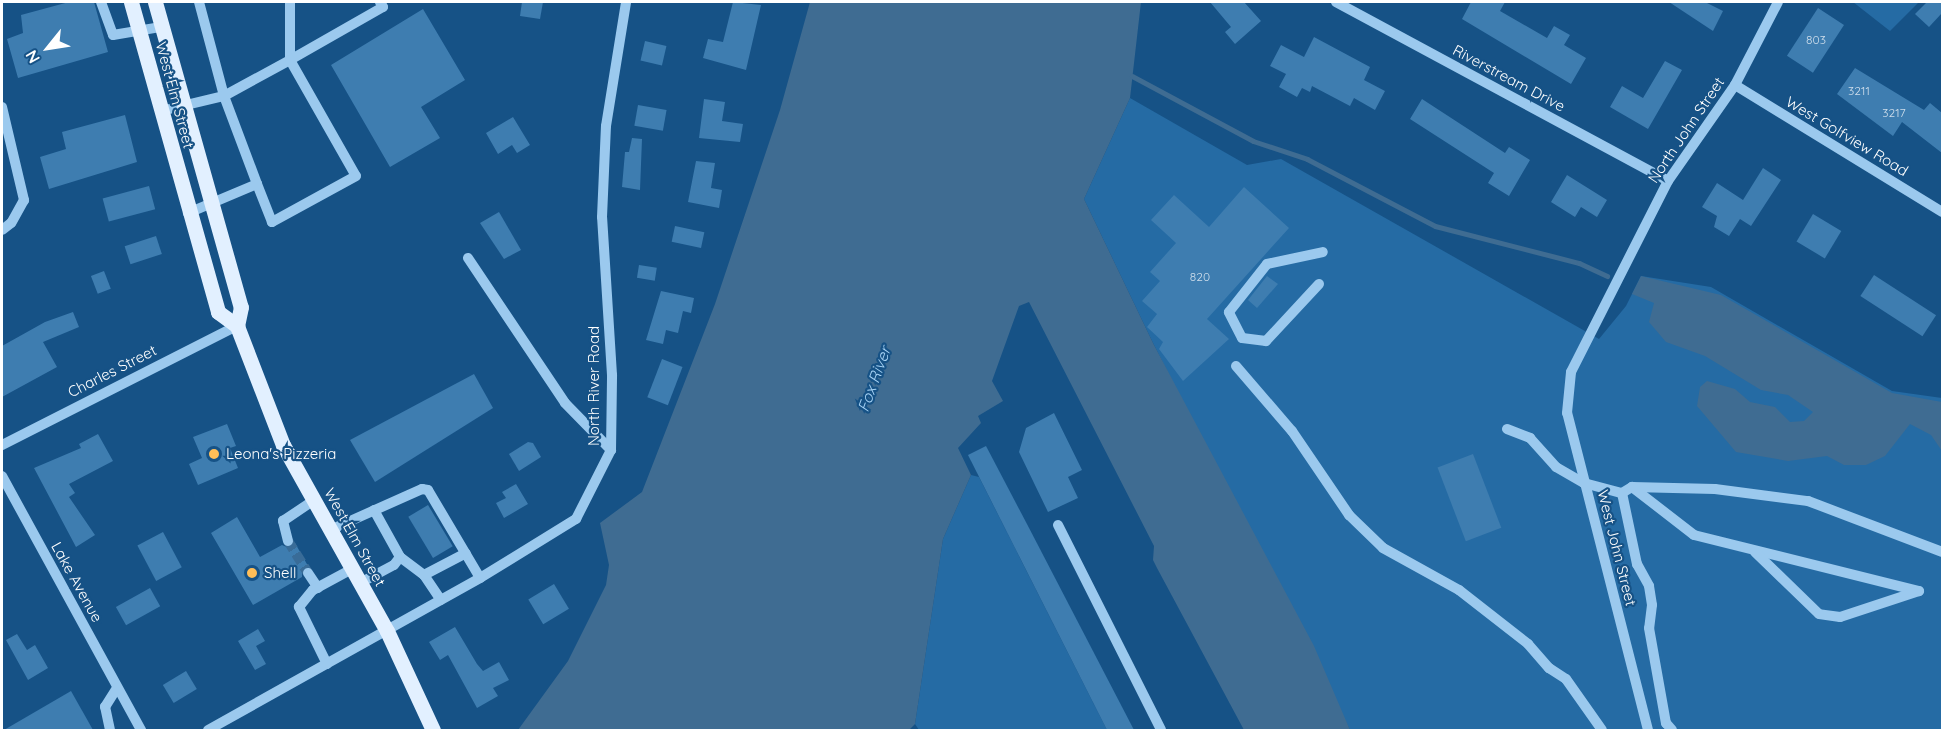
<!DOCTYPE html>
<style>
body{margin:0}
#map{position:relative;width:1944px;height:732px;overflow:hidden;background:#165286;font-family:Quicksand,sans-serif}
div>[style]{position:absolute}
.green>*{inset:0;background:#256ba4}
.water>*{inset:0;background:#3f6c92}
.stream>*{height:5px;margin:-2.5px;padding:0 2.5px;transform-origin:2.5px;border-radius:2.5px;background:#3f6c92}
.building>*{inset:0;background:#3e7db0;transform-origin:0 0}
.minor-tunnel>*{height:10px;margin-top:-5px;transform-origin:0;background:repeating-linear-gradient(90deg,#396c98 0 10px,transparent 0 15px)}
.minor>*{height:10px;margin:-5px;padding:0 5px;transform-origin:5px;border-radius:5px;background:#9bc9ee}
.major>*{height:15px;margin:-7.5px;padding:0 7.5px;transform-origin:7.5px;border-radius:7.5px;background:#e2f0ff}
.dots>*{width:16px;height:16px;translate:-50% -50%;box-sizing:border-box;border:3px solid #165286;border-radius:50%}
span{translate:-50% -50%;white-space:nowrap;text-align:center;line-height:1.15;-webkit-text-stroke:4.5px #165286;paint-order:stroke}
.number-label{font-size:12px;color:#cfdeeb}
.number-label span{-webkit-text-stroke-width:0}
.street-label{font-size:15px;color:#fff}
.poi-label{font-size:15px;color:#fff}
.left{translate:0 -50%;text-align:left}
.water-label{font-size:16px;color:#a7d3f5;font-style:italic}
.frame{position:absolute;inset:0;border:3px solid #fff;pointer-events:none}
.north{position:absolute;left:18px;top:18px;width:60px;height:60px;-webkit-text-stroke:4px #165286;paint-order:stroke;rotate:240deg;font-size:16px;font-weight:700;line-height:24px;text-align:center;color:#fff}
.north::after{content:'';display:block;margin:auto;width:21px;height:27px;background:#fff;clip-path:polygon(50% 0,100% 100%,50% 72%,0 100%)}
</style>
<div id="map">
<div class="green">
<i style="clip-path:polygon(1853px 2px,1919px 2px,1890px 31px)"></i>
<i style="clip-path:polygon(1130px 98px,1247px 165px,1281px 159px,1599px 339px,1626px 306px,1641px 276px,1711px 287px,1892px 391px,1942px 398px,1942px 730px,1350px 730px,1154px 345px,1084px 199px)"></i>
<i style="clip-path:polygon(971px 475px,979px 477px,1107px 730px,919px 730px,915px 724px,943px 539px)"></i>
</div>
<div class="water">
<i style="clip-path:polygon(810px 2px,1141px 2px,1130px 98px,1084px 199px,1154px 345px,1314px 646px,1350px 730px,1244px 730px,1157px 568px,1153px 560px,1154px 546px,1029px 302px,1019px 306px,992px 381px,1003px 401px,978px 416px,981px 423px,958px 448px,971px 475px,943px 539px,915px 724px,909px 730px,518px 730px,568px 661px,606px 585px,609px 565px,600px 523px,642px 492px,715px 304px,780px 110px)"></i>
<i style="clip-path:polygon(1641px 276px,1721px 295px,1892px 393px,1942px 402px,1942px 451px,1931px 435px,1910px 424px,1885px 456px,1866px 465px,1844px 465px,1827px 456px,1788px 461px,1736px 452px,1697px 406px,1700px 387px,1707px 381px,1735px 389px,1750px 402px,1775px 407px,1790px 422px,1804px 421px,1813px 412px,1788px 395px,1761px 390px,1705px 356px,1666px 342px,1649px 322px,1654px 303px,1632px 294px)"></i>
</div>
<div class="stream">
<i style="left:1132px;top:76px;width:137px;rotate:28.2deg"></i>
<i style="left:1253px;top:141px;width:57px;rotate:18.4deg"></i>
<i style="left:1307px;top:159px;width:144px;rotate:27.6deg"></i>
<i style="left:1435px;top:226px;width:149px;rotate:14.4deg"></i>
<i style="left:1579px;top:263px;width:31px;rotate:25deg"></i>
</div>
<div class="building">
<i style="clip-path:polygon(69px 2px,94px 2px,108px 52px,18px 78px,7px 39px,23px 33px,21px 15px)"></i>
<i style="clip-path:polygon(522px 2px,543px 2px,540px 19px,520px 16px)"></i>
<i style="clip-path:polygon(733px 2px,761px 5px,746px 70px,703px 58px,708px 39px,723px 42px)"></i>
<i style="clip-path:polygon(1210px 2px,1244px 2px,1261px 21px,1235px 44px,1225px 32px,1231px 27px)"></i>
<i style="clip-path:polygon(1471px 2px,1505px 2px,1500px 11px,1547px 38px,1554px 26px,1570px 35px,1564px 45px,1586px 58px,1571px 84px,1462px 19px)"></i>
<i style="clip-path:polygon(1669px 2px,1705px 2px,1723px 11px,1713px 31px)"></i>
<i style="clip-path:polygon(1927px 2px,1942px 2px,1942px 13px,1929px 27px,1915px 14px)"></i>
<i style="left:1818px;top:8px;width:31px;height:57px;rotate:33deg"></i>
<i style="clip-path:polygon(423px 9px,465px 80px,421px 107px,440px 138px,390px 167px,331px 65px)"></i>
<i style="clip-path:polygon(1314px 37px,1370px 67px,1364px 80px,1385px 91px,1375px 110px,1354px 98px,1350px 106px,1312px 86px,1310px 92px,1302px 88px,1297px 97px,1279px 87px,1286px 74px,1270px 66px,1281px 45px,1304px 57px)"></i>
<i style="left:645px;top:41px;width:22px;height:20px;rotate:13deg"></i>
<i style="clip-path:polygon(1665px 61px,1682px 70px,1648px 129px,1610px 107px,1622px 86px,1643px 98px)"></i>
<i style="clip-path:polygon(1855px 68px,1924px 110px,1930px 103px,1942px 113px,1942px 153px,1902px 122px,1893px 136px,1837px 94px)"></i>
<i style="clip-path:polygon(704px 99px,725px 102px,722px 121px,743px 124px,740px 142px,699px 138px)"></i>
<i style="clip-path:polygon(1422px 99px,1505px 153px,1509px 147px,1530px 160px,1509px 196px,1488px 183px,1494px 173px,1410px 119px)"></i>
<i style="left:638px;top:105px;width:29px;height:21px;rotate:10deg"></i>
<i style="clip-path:polygon(125px 115px,137px 162px,49px 189px,40px 157px,66px 149px,62px 132px)"></i>
<i style="clip-path:polygon(513px 117px,530px 145px,517px 153px,512px 145px,498px 154px,486px 133px)"></i>
<i style="clip-path:polygon(632px 138px,642px 139px,640px 190px,622px 187px,625px 152px,629px 152px)"></i>
<i style="clip-path:polygon(696px 161px,715px 163px,711px 188px,722px 190px,719px 208px,688px 202px)"></i>
<i style="clip-path:polygon(1763px 168px,1781px 180px,1751px 226px,1740px 219px,1729px 236px,1714px 227px,1717px 216px,1702px 207px,1717px 183px,1743px 200px)"></i>
<i style="clip-path:polygon(1567px 175px,1607px 200px,1597px 217px,1581px 207px,1575px 217px,1551px 202px)"></i>
<i style="left:149px;top:186px;width:24px;height:48px;rotate:75deg"></i>
<i style="clip-path:polygon(1244px 187px,1289px 228px,1207px 319px,1229px 339px,1183px 381px,1159px 349px,1163px 342px,1147px 327px,1157px 314px,1142px 301px,1160px 281px,1150px 272px,1176px 243px,1151px 220px,1174px 195px,1209px 227px)"></i>
<i style="clip-path:polygon(499px 212px,521px 250px,504px 259px,480px 223px)"></i>
<i style="left:1813px;top:214px;width:33px;height:32px;rotate:31deg"></i>
<i style="left:675px;top:226px;width:30px;height:16px;rotate:12deg"></i>
<i style="left:156px;top:236px;width:19px;height:33px;rotate:72deg"></i>
<i style="left:639px;top:265px;width:18px;height:13px;rotate:9deg"></i>
<i style="left:104px;top:271px;width:19px;height:14px;rotate:69deg"></i>
<i style="left:1874px;top:275px;width:74px;height:25px;rotate:33deg"></i>
<i style="clip-path:polygon(1267px 276px,1278px 284px,1257px 308px,1248px 300px)"></i>
<i style="clip-path:polygon(661px 291px,694px 298px,691px 313px,683px 311px,678px 333px,666px 330px,663px 344px,646px 340px)"></i>
<i style="clip-path:polygon(73px 312px,79px 327px,43px 342px,57px 367px,2px 397px,2px 346px,45px 322px)"></i>
<i style="left:662px;top:359px;width:22px;height:41px;rotate:21deg"></i>
<i style="clip-path:polygon(474px 374px,493px 408px,375px 482px,350px 440px)"></i>
<i style="clip-path:polygon(1054px 413px,1082px 470px,1068px 477px,1078px 498px,1048px 512px,1019px 452px,1026px 428px)"></i>
<i style="clip-path:polygon(227px 424px,236px 446px,230px 448px,238px 468px,198px 485px,189px 464px,202px 458px,193px 437px)"></i>
<i style="clip-path:polygon(98px 434px,113px 461px,69px 484px,75px 493px,69px 497px,95px 535px,76px 547px,34px 468px,81px 448px,79px 444px)"></i>
<i style="clip-path:polygon(528px 442px,533px 443px,541px 457px,519px 471px,509px 454px)"></i>
<i style="clip-path:polygon(986px 446px,1028px 526px,1134px 730px,1107px 730px,968px 455px)"></i>
<i style="left:1473px;top:454px;width:79px;height:38px;rotate:69deg"></i>
<i style="clip-path:polygon(516px 484px,528px 504px,504px 518px,496px 503px,506px 498px,502px 492px)"></i>
<i style="left:428px;top:505px;width:48px;height:23px;rotate:59deg"></i>
<i style="clip-path:polygon(237px 517px,260px 557px,282px 545px,289px 548px,295px 543px,308px 566px,302px 569px,302px 577px,253px 605px,211px 533px)"></i>
<i style="left:163px;top:532px;width:40px;height:29px;rotate:62deg"></i>
<i style="left:554px;top:584px;width:29px;height:30px;rotate:59deg"></i>
<i style="left:150px;top:588px;width:21px;height:39px;rotate:61deg"></i>
<i style="clip-path:polygon(455px 627px,477px 664px,483px 671px,499px 662px,509px 680px,493px 688px,498px 696px,477px 708px,448px 655px,440px 660px,429px 642px)"></i>
<i style="clip-path:polygon(258px 629px,265px 641px,256px 646px,266px 664px,255px 670px,238px 641px)"></i>
<i style="clip-path:polygon(17px 634px,27px 650px,35px 645px,48px 668px,28px 680px,6px 640px)"></i>
<i style="left:186px;top:671px;width:21px;height:27px;rotate:59deg"></i>
<i style="clip-path:polygon(71px 691px,93px 730px,4px 730px)"></i>
</div>
<div class="minor-tunnel">
<i style="left:288px;top:541px;width:38px;rotate:58deg"></i>
</div>
<div class="minor">
<i style="left:101px;top:2px;width:35px;rotate:70deg"></i>
<i style="left:113px;top:35px;width:49px;rotate:-9.5deg"></i>
<i style="left:199px;top:2px;width:97px;rotate:75.1deg"></i>
<i style="left:224px;top:96px;width:94px;rotate:69.4deg"></i>
<i style="left:290px;top:2px;width:58px;rotate:90deg"></i>
<i style="left:290px;top:60px;width:107px;rotate:-29.7deg"></i>
<i style="left:383px;top:7px;width:6px;rotate:-121deg"></i>
<i style="left:1336px;top:2px;width:377px;rotate:28.3deg"></i>
<i style="left:1735px;top:85px;width:243px;rotate:31.5deg"></i>
<i style="left:2px;top:107px;width:96px;rotate:76.7deg"></i>
<i style="left:24px;top:200px;width:26px;rotate:119deg"></i>
<i style="left:11px;top:223px;width:11px;rotate:142deg"></i>
<i style="left:161px;top:111px;width:65px;rotate:-13.4deg"></i>
<i style="left:224px;top:96px;width:75px;rotate:-28.6deg"></i>
<i style="left:290px;top:60px;width:133px;rotate:60.4deg"></i>
<i style="left:356px;top:176px;width:96px;rotate:151.3deg"></i>
<i style="left:272px;top:222px;width:41px;rotate:-111.5deg"></i>
<i style="left:257px;top:184px;width:75px;rotate:157.2deg"></i>
<i style="left:468px;top:258px;width:174px;rotate:56.2deg"></i>
<i style="left:565px;top:403px;width:66px;rotate:45.6deg"></i>
<i style="left:1319px;top:284px;width:78px;rotate:132.9deg"></i>
<i style="left:1266px;top:341px;width:24px;rotate:-173deg"></i>
<i style="left:1242px;top:338px;width:29px;rotate:-117deg"></i>
<i style="left:1229px;top:312px;width:61px;rotate:-51.6deg"></i>
<i style="left:1267px;top:264px;width:57px;rotate:-12.1deg"></i>
<i style="left:1236px;top:366px;width:86px;rotate:49.3deg"></i>
<i style="left:1292px;top:431px;width:102px;rotate:55.8deg"></i>
<i style="left:1349px;top:515px;width:47px;rotate:44.1deg"></i>
<i style="left:1383px;top:548px;width:87px;rotate:28.9deg"></i>
<i style="left:1459px;top:590px;width:88px;rotate:38deg"></i>
<i style="left:1528px;top:644px;width:32px;rotate:49deg"></i>
<i style="left:1549px;top:668px;width:20px;rotate:33deg"></i>
<i style="left:1566px;top:679px;width:62px;rotate:54.8deg"></i>
<i style="left:1507px;top:429px;width:25px;rotate:21deg"></i>
<i style="left:1530px;top:438px;width:39px;rotate:48deg"></i>
<i style="left:1556px;top:467px;width:32px;rotate:30deg"></i>
<i style="left:1584px;top:483px;width:39px;rotate:15deg"></i>
<i style="left:1622px;top:493px;width:12px;rotate:-31deg"></i>
<i style="left:1632px;top:487px;width:83px;rotate:1.4deg"></i>
<i style="left:1715px;top:489px;width:94px;rotate:7.4deg"></i>
<i style="left:1808px;top:501px;width:143px;rotate:20.8deg"></i>
<i style="left:2px;top:445px;width:263px;rotate:-26.9deg"></i>
<i style="left:2px;top:476px;width:290px;rotate:61.3deg"></i>
<i style="left:1632px;top:487px;width:78px;rotate:37.7deg"></i>
<i style="left:1694px;top:535px;width:232px;rotate:14deg"></i>
<i style="left:1919px;top:591px;width:83px;rotate:161.8deg"></i>
<i style="left:1840px;top:617px;width:21px;rotate:-172deg"></i>
<i style="left:1819px;top:614px;width:89px;rotate:-135.9deg"></i>
<i style="left:1622px;top:493px;width:73px;rotate:78.1deg"></i>
<i style="left:1637px;top:564px;width:25px;rotate:61deg"></i>
<i style="left:1649px;top:586px;width:19px;rotate:81deg"></i>
<i style="left:1652px;top:605px;width:23px;rotate:97deg"></i>
<i style="left:1649px;top:628px;width:97px;rotate:79.9deg"></i>
<i style="left:1666px;top:723px;width:9px;rotate:49deg"></i>
<i style="left:374px;top:510px;width:54px;rotate:61deg"></i>
<i style="left:400px;top:557px;width:30px;rotate:37deg"></i>
<i style="left:424px;top:575px;width:30px;rotate:56deg"></i>
<i style="left:1058px;top:525px;width:229px;rotate:63.3deg"></i>
<i style="left:330px;top:530px;width:101px;rotate:-24deg"></i>
<i style="left:422px;top:489px;width:6px;rotate:9deg"></i>
<i style="left:428px;top:490px;width:102px;rotate:59.4deg"></i>
<i style="left:288px;top:541px;width:21px;rotate:-104deg"></i>
<i style="left:283px;top:521px;width:37px;rotate:-34deg"></i>
<i style="left:308px;top:573px;width:18px;rotate:56deg"></i>
<i style="left:424px;top:575px;width:47px;rotate:-27.6deg"></i>
<i style="left:360px;top:583px;width:38px;rotate:-28deg"></i>
<i style="left:394px;top:565px;width:10px;rotate:-53deg"></i>
<i style="left:327px;top:664px;width:64px;rotate:-116.2deg"></i>
<i style="left:299px;top:607px;width:22px;rotate:-51deg"></i>
<i style="left:313px;top:590px;width:44px;rotate:-28.3deg"></i>
<i style="left:110px;top:730px;width:24px;rotate:-102deg"></i>
<i style="left:105px;top:707px;width:22px;rotate:-58deg"></i>
<i style="left:208px;top:730px;width:312px;rotate:-29.2deg"></i>
<i style="left:480px;top:578px;width:113px;rotate:-31.6deg"></i>
<i style="left:576px;top:519px;width:77px;rotate:-63.1deg"></i>
<i style="left:611px;top:450px;width:75px;rotate:-89.2deg"></i>
<i style="left:612px;top:375px;width:158px;rotate:-93.6deg"></i>
<i style="left:602px;top:217px;width:91px;rotate:-87.5deg"></i>
<i style="left:606px;top:126px;width:126px;rotate:-80.8deg"></i>
<i style="left:1648px;top:730px;width:327px;rotate:-104.3deg"></i>
<i style="left:1567px;top:413px;width:41px;rotate:-84.4deg"></i>
<i style="left:1571px;top:372px;width:214px;rotate:-63.1deg"></i>
<i style="left:1668px;top:181px;width:117px;rotate:-55.1deg"></i>
<i style="left:1735px;top:85px;width:93px;rotate:-62.6deg"></i>
</div>
<div class="major">
<i style="left:131px;top:2px;width:322px;rotate:74.3deg"></i>
<i style="left:218px;top:312px;width:24px;rotate:36deg"></i>
<i style="left:155px;top:2px;width:317px;rotate:74.3deg"></i>
<i style="left:241px;top:307px;width:19px;rotate:102deg"></i>
<i style="left:237px;top:326px;width:128px;rotate:68.9deg"></i>
<i style="left:283px;top:445px;width:213px;rotate:60.8deg"></i>
<i style="left:387px;top:631px;width:109px;rotate:65.1deg"></i>
</div>
<div class="dots">
<i style="left:214px;top:454px;background:#ffbe58"></i>
<i style="left:252px;top:573px;background:#ffbe58"></i>
</div>
<div class="number-label">
<span style="left:1816px;top:40px">803</span>
<span style="left:1859px;top:91px">3211</span>
<span style="left:1894px;top:113px">3217</span>
<span style="left:1200px;top:277px">820</span>
</div>
<div class="street-label">
<span style="left:1509px;top:78px;rotate:28deg">Riverstream Drive</span>
<span style="left:175px;top:95px;rotate:75deg">West Elm Street</span>
<span style="left:1686px;top:130px;rotate:-56deg">North John Street</span>
<span style="left:1847px;top:136px;rotate:31deg">West Golfview Road</span>
<span style="left:112px;top:371px;rotate:-27deg">Charles Street</span>
<span style="left:594px;top:386px;rotate:-90deg">North River Road</span>
<span style="left:355px;top:537px;rotate:61deg">West Elm Street</span>
<span style="left:1617px;top:548px;rotate:76deg">West John Street</span>
<span style="left:77px;top:582px;rotate:61deg">Lake Avenue</span>
</div>
<div class="poi-label">
<span class="left" style="left:226px;top:454px">Leona's Pizzeria</span>
<span class="left" style="left:264px;top:573px">Shell</span>
</div>
<div class="water-label">
<span style="left:874px;top:379px;rotate:-70deg">Fox River</span>
</div>
<div class="frame"></div>
<div class="north">N</div>
</div>
